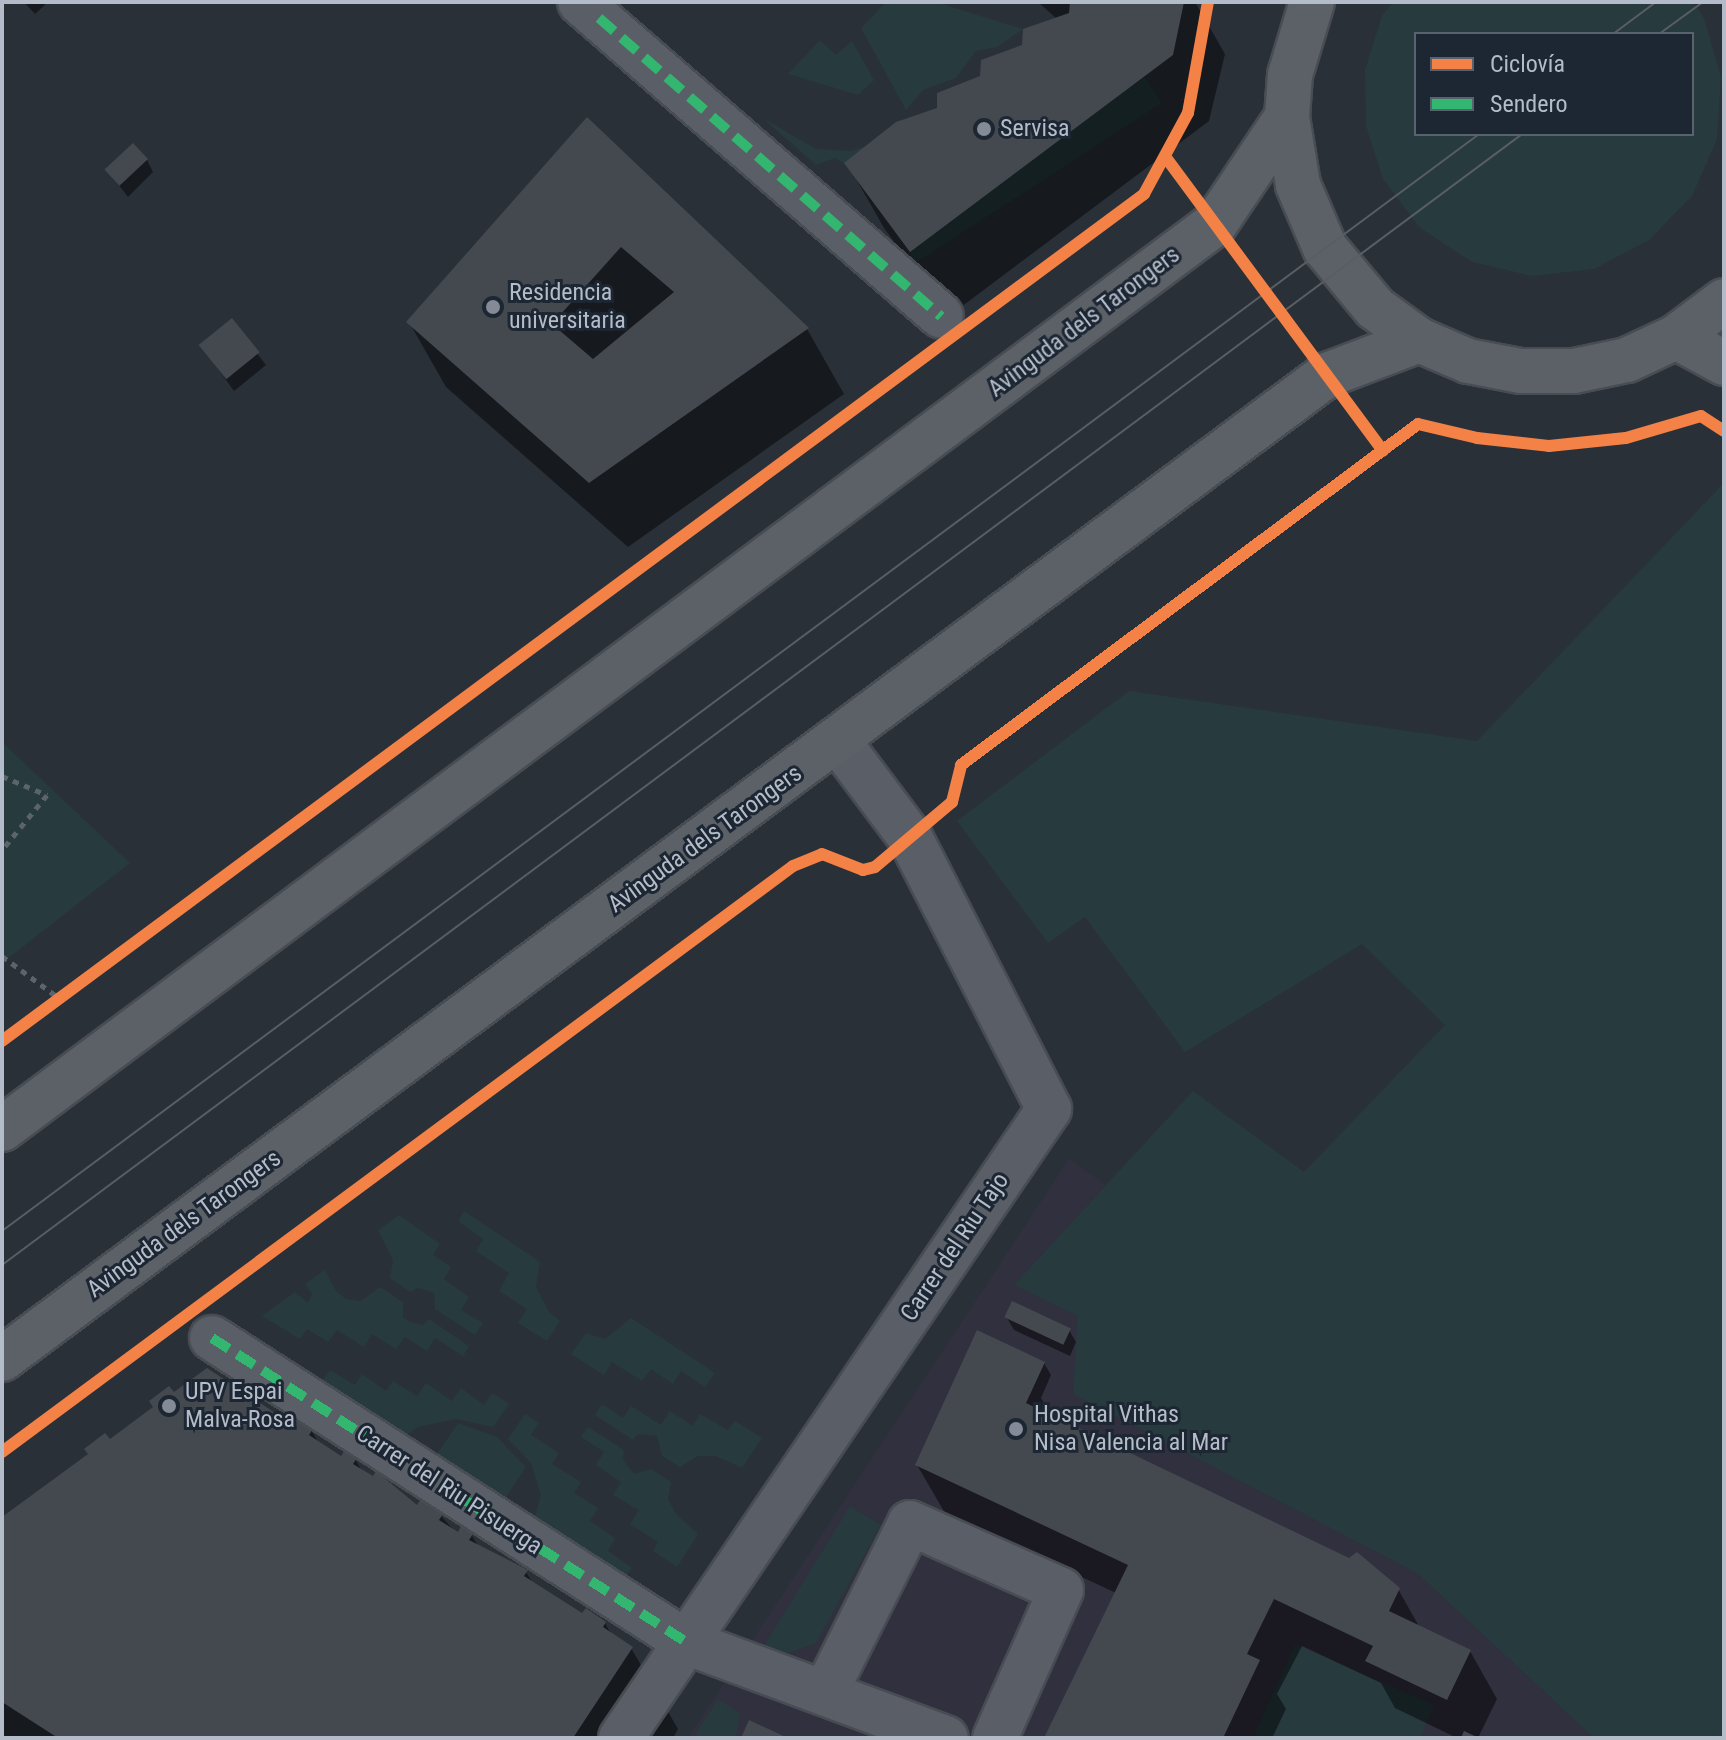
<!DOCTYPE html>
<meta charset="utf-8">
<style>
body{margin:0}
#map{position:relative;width:1726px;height:1740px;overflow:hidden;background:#2a3038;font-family:"Roboto Condensed",sans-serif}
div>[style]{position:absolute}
.medical>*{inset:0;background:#31303e}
.green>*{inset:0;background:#273a3e;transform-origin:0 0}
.shadow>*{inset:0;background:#0007}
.building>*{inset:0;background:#444950;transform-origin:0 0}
.path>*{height:5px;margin-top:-2.5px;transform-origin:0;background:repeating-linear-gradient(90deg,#5d636a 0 6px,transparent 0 12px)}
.roads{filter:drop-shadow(2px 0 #484c53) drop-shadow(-2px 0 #484c53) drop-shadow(0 2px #484c53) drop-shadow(0 -2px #484c53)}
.minor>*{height:44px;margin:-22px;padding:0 22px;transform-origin:22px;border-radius:22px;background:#5a5e66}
.major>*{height:44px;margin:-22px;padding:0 22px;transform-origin:22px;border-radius:22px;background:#5c6168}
.tram>*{height:2px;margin:-1px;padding:0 1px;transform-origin:1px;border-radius:1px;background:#595d64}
.quiet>*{height:10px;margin-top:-5px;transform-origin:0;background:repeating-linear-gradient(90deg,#33b770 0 20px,transparent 0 30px)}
.cycleway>*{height:12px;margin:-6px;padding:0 6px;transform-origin:6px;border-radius:6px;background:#f48246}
.dots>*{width:22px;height:22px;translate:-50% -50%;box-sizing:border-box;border:4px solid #1d2633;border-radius:50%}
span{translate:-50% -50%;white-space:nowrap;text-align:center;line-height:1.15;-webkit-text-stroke:6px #1d2633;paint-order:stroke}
.poi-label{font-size:24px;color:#b4bcc9}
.left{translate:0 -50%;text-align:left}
.street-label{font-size:24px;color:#b4bcc9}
.frame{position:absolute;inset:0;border:4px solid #b4bcc9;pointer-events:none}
.legend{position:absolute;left:1414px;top:32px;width:280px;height:104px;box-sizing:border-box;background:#1d2633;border:2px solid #59626f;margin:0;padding:10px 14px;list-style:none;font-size:24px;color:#b4bcc9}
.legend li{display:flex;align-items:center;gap:16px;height:40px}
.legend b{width:40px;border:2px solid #59626f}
</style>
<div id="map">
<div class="medical">
<i style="clip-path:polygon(1069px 1159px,1106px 1185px,1015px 1285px,1079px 1316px,1073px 1394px,1417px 1573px,1594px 1738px,688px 1738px)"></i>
</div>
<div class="green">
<i style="clip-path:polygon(886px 2px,935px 2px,1023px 29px,997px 47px,976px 51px,956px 78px,923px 90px,906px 110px,861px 28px)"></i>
<i style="clip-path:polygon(evenodd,1393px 2px,1693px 2px,1704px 18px,1721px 77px,1717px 139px,1692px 196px,1649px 240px,1594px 269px,1532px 276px,1472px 262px,1420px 228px,1383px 179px,1366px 126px,1365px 70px,1382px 16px,1393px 2px,1416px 34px,1692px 34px,1692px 134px,1416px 134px,1416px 34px)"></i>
<i style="clip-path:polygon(820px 40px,836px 55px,852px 41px,874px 80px,858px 95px,788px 74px)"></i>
<i style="left:1145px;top:77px;width:31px;height:293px;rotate:57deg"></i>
<i style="clip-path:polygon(763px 118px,816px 149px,850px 151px,870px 145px,844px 163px,835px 158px,816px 165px)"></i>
<i style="clip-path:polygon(1724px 483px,1724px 1738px,1594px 1738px,1417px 1573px,1073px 1394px,1078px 1316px,1014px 1285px,1193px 1091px,1304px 1172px,1445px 1025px,1362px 944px,1185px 1052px,1085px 917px,1048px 943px,957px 821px,1129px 691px,1477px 741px)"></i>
<i style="clip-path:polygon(2px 742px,130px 863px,2px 963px)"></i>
<i style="clip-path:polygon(464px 1211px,540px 1262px,536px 1287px,549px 1312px,560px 1321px,547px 1341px,518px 1323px,527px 1309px,499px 1291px,509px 1273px,476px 1251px,483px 1239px,458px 1221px)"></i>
<i style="clip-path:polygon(399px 1215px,440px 1244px,433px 1255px,451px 1267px,444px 1279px,469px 1297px,461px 1310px,483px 1323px,475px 1335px,435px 1309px,434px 1293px,418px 1288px,410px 1292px,390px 1278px,393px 1260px,378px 1230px)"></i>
<i style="clip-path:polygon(325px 1270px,336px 1291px,346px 1299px,361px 1301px,380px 1287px,403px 1302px,403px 1317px,410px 1322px,423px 1325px,429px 1319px,469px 1346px,463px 1356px,435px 1338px,427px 1351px,405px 1337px,396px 1349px,372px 1334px,364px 1347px,337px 1330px,328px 1342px,307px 1329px,300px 1339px,262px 1316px,295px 1292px,308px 1303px,312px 1294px,305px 1284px)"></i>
<i style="clip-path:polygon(631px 1318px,715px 1373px,705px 1387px,681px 1371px,673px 1384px,651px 1369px,642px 1381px,612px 1362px,604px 1375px,571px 1354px,586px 1333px,605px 1339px)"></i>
<i style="clip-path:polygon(330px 1370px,355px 1385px,362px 1374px,386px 1391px,393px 1381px,417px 1396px,426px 1383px,452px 1401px,461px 1388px,484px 1405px,492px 1393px,509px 1404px,493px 1427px,456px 1419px,418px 1427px,402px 1438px,319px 1386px)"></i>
<i style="clip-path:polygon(602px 1404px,623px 1418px,631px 1406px,661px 1425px,670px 1411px,693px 1426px,700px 1414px,728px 1430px,735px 1421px,762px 1438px,742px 1468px,716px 1456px,698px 1456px,680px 1467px,662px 1456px,657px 1436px,638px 1434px,633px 1440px,595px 1415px)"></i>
<i style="clip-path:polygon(525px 1414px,539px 1423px,531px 1435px,559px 1453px,552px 1464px,581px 1482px,574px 1493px,598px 1508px,590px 1521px,615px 1538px,608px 1551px,632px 1568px,622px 1582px,533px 1523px,541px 1495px,531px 1463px,508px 1439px)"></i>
<i style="clip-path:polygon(458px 1423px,497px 1437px,526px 1467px,501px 1505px,433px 1460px)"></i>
<i style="clip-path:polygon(588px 1427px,624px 1450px,623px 1460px,634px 1474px,651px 1469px,671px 1482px,668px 1499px,676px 1514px,698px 1534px,677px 1567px,653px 1551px,658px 1542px,630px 1524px,639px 1510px,613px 1495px,621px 1482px,596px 1465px,604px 1452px,581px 1437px)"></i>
<i style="clip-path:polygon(850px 1506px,881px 1525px,816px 1643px,789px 1653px,761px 1651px)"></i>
<i style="clip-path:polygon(1295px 1644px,1434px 1705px,1420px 1738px,1253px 1738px)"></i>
<i style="clip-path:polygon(718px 1699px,740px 1713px,736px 1738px,693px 1738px)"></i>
</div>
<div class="shadow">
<i style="clip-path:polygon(24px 2px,48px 2px,35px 14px)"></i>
<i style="clip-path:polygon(1038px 2px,1195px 2px,1225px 54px,1209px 121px,949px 316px,884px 228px,847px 163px,939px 109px,1057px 19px)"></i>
<i style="clip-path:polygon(587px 120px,807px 329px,844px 394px,628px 547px,446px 387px,409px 322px)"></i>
<i style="clip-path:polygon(147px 160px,153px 172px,128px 197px,108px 171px)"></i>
<i style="clip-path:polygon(232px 321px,266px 365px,234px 391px,210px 358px)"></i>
<i style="clip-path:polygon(1007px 1318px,1069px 1330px,1076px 1342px,1070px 1356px,1014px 1330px)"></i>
<i style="clip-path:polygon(1044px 1363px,1051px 1375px,1041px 1398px,1053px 1418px,1398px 1589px,1420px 1628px,1470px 1651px,1497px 1699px,1478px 1738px,1457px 1738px,1395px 1708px,1381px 1683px,1302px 1646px,1277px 1694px,1286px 1709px,1272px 1738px,1045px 1738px,1116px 1593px,945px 1513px,917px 1465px)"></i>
<i style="clip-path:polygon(173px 1395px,311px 1430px,320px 1445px,342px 1459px,355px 1459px,363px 1473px,417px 1508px,441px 1516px,458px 1535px,472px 1536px,480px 1549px,503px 1564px,506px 1559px,526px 1572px,533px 1584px,583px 1616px,605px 1623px,612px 1636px,631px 1648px,678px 1729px,673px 1738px,2px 1738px,2px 1520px)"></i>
</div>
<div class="building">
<i style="clip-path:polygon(1070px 2px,1184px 2px,1173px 55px,910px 252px,844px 163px,896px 122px,937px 108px,937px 93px,980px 76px,981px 60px,1022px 45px,1023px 29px,1069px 13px)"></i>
<i style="clip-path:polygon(evenodd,587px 117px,809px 328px,589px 483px,406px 322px,587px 117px,621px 247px,674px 292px,593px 359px,552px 324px,621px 247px)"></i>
<i style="left:133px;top:143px;width:22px;height:39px;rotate:47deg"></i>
<i style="left:232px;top:318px;width:44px;height:43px;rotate:51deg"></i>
<i style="left:1012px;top:1301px;width:65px;height:18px;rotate:25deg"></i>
<i style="clip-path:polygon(977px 1330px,1045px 1362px,1026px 1403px,1349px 1558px,1357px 1552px,1400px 1588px,1389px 1611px,1471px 1650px,1447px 1700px,1365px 1661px,1373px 1646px,1274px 1599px,1247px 1654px,1260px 1660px,1223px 1738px,1044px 1738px,1128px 1565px,915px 1465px)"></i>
<i style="clip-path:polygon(207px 1368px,286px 1420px,290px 1414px,313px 1429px,309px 1435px,341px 1456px,345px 1450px,357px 1458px,353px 1464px,373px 1476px,376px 1471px,417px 1505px,420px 1500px,443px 1514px,439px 1520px,458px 1532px,461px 1526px,473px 1534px,469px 1540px,528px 1570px,524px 1576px,582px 1613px,586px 1608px,606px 1622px,603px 1627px,633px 1647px,573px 1738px,58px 1738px,2px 1702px,2px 1517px,88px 1454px,84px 1449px,105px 1433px,110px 1439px,153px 1407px,149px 1401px,169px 1386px,174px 1392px)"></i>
<i style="clip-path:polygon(749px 1720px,788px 1738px,741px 1738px)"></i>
<i style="clip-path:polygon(1464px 1731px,1479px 1738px,1461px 1738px)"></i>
</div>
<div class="path">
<i style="left:2px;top:776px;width:49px;rotate:22.9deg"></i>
<i style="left:47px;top:795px;width:71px;rotate:129.3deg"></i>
<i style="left:2px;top:956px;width:71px;rotate:36.4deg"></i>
</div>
<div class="roads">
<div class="minor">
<i style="left:580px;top:2px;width:478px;rotate:41deg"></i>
<i style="left:212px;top:1338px;width:563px;rotate:32.67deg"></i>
<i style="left:686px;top:1642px;width:277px;rotate:20.3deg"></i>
<i style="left:825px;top:1693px;width:190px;rotate:-63.4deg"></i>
<i style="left:910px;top:1523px;width:165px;rotate:23.9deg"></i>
<i style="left:1061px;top:1590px;width:162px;rotate:114deg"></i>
<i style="left:621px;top:1738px;width:761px;rotate:-55.77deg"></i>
<i style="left:1049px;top:1109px;width:305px;rotate:-117.1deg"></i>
<i style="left:910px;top:837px;width:120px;rotate:-126.9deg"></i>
</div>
<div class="major">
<i style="left:1312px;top:2px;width:76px;rotate:106.8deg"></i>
<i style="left:1290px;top:75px;width:42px;rotate:94.1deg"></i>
<i style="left:1287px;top:117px;width:69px;rotate:80.8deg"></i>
<i style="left:1298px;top:185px;width:69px;rotate:66.8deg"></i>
<i style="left:1325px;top:248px;width:78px;rotate:50.2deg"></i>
<i style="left:1375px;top:308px;width:54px;rotate:36deg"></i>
<i style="left:1419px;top:340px;width:53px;rotate:23.2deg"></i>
<i style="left:1468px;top:361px;width:54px;rotate:10.7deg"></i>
<i style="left:1521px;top:371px;width:53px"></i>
<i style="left:1574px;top:371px;width:54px;rotate:-11.7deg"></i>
<i style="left:1627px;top:360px;width:54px;rotate:-25.1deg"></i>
<i style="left:1676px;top:337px;width:60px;rotate:-36.9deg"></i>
<i style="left:1676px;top:337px;width:55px;rotate:28.4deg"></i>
<i style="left:2px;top:1129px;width:1513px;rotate:-36.73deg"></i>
<i style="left:1215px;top:224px;width:129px;rotate:-56.1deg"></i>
<i style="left:2px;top:1359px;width:1650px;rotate:-36.6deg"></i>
<i style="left:1327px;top:375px;width:98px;rotate:-20.8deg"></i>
</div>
</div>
<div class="tram">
<i style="left:1613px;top:34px;width:54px;rotate:-36.7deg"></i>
<i style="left:1659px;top:34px;width:54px;rotate:-36deg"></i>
<i style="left:2px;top:1231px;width:1840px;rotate:-36.6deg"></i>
<i style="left:2px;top:1265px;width:1895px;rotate:-36.65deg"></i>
</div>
<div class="quiet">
<i style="left:599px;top:18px;width:454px;rotate:41.1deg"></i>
<i style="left:212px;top:1338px;width:563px;rotate:32.67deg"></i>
</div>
<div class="cycleway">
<i style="left:1167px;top:159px;width:363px;rotate:53.5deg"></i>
<i style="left:2px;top:1041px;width:1422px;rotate:-36.56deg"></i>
<i style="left:1144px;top:194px;width:92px;rotate:-61.5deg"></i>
<i style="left:1188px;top:113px;width:113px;rotate:-79.8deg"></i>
<i style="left:2px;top:1452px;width:984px;rotate:-36.53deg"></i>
<i style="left:793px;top:866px;width:31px;rotate:-22deg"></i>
<i style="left:822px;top:854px;width:44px;rotate:21.3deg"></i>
<i style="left:863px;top:870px;width:12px;rotate:-14deg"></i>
<i style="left:875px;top:867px;width:101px;rotate:-40.2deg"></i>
<i style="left:952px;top:802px;width:38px;rotate:-76deg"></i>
<i style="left:961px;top:765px;width:570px;rotate:-36.73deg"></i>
<i style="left:1418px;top:424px;width:61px;rotate:13.3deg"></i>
<i style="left:1477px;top:438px;width:72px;rotate:6.3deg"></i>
<i style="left:1549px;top:446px;width:77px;rotate:-5.9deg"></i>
<i style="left:1626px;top:438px;width:78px;rotate:-16.3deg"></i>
<i style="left:1701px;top:416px;width:27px;rotate:33deg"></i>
</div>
<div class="dots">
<i style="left:984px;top:129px;background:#848b96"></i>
<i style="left:493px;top:307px;background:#848b96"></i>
<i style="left:169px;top:1406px;background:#848b96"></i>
<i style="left:1016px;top:1429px;background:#848b96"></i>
</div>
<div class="poi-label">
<span class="left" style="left:1000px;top:129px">Servisa</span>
<span class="left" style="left:509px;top:307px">Residencia<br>universitaria</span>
<span class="left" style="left:185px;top:1406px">UPV Espai<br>Malva-Rosa</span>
<span class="left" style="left:1034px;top:1429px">Hospital Vithas<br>Nisa Valencia al Mar</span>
</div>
<div class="street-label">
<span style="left:1084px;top:322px;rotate:-37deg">Avinguda dels Tarongers</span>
<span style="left:705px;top:839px;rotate:-36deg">Avinguda dels Tarongers</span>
<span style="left:184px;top:1224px;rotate:-36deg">Avinguda dels Tarongers</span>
<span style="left:955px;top:1247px;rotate:-56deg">Carrer del Riu Tajo</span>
<span style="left:449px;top:1490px;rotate:33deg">Carrer del Riu Pisuerga</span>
</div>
<div class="frame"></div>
<ul class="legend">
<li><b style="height:10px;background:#f48246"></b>Ciclovía</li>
<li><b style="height:10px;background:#33b770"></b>Sendero</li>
</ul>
</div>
